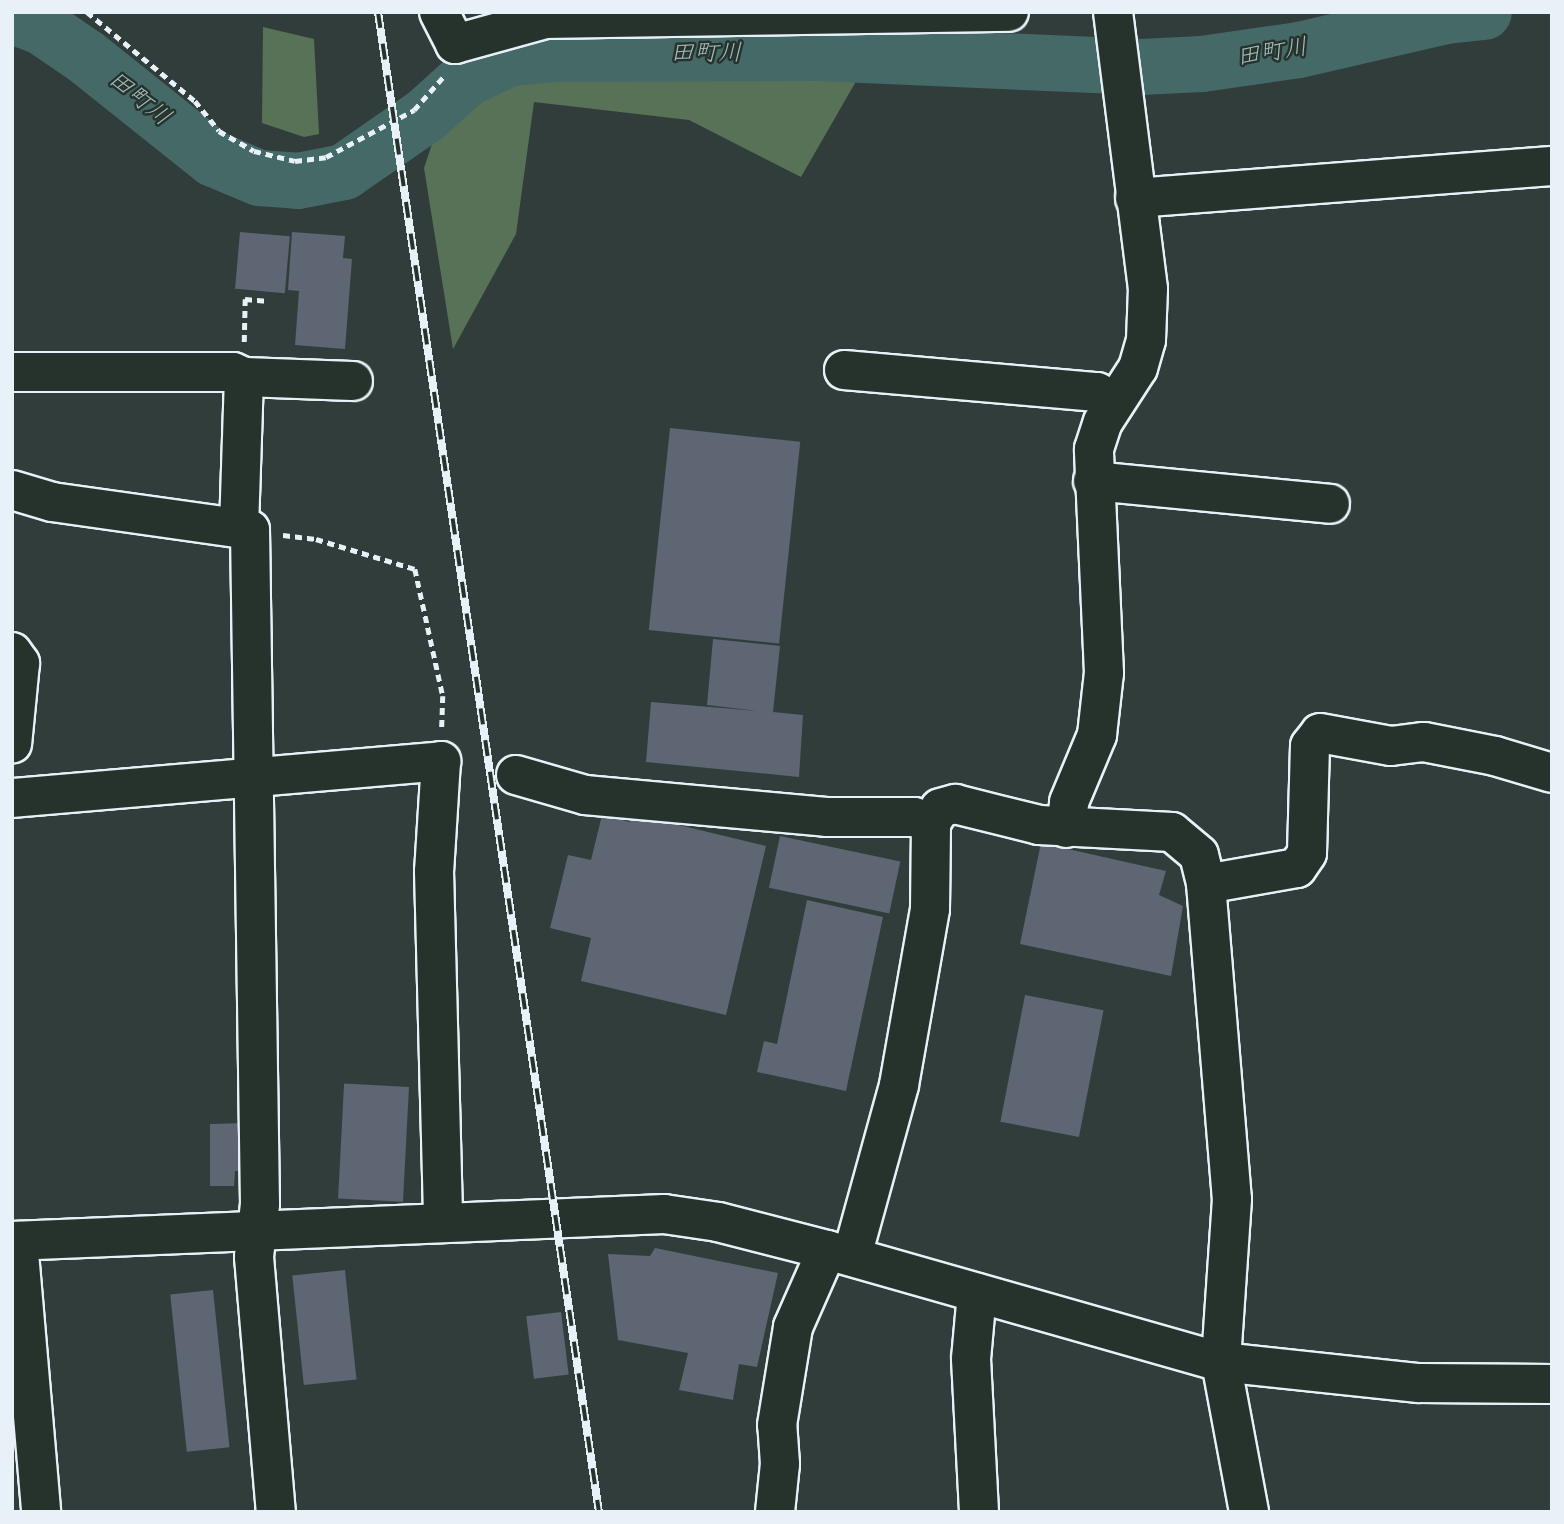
<!DOCTYPE html>
<meta charset="utf-8">
<style>
body{margin:0}
#map{position:relative;width:1564px;height:1524px;overflow:hidden;background:#313d3b;font-family:Mynerve,"Klee One",sans-serif}
div>[style]{position:absolute}
.green>*{inset:0;background:#587257}
.river>*{height:56px;margin:-28px;padding:0 28px;transform-origin:28px;border-radius:28px;background:#446967}
.building>*{inset:0;background:#5e6573;transform-origin:0 0}
.path>*{height:4.5px;margin-top:-2.25px;transform-origin:0;background:repeating-linear-gradient(90deg,#e8f1f8 0 7px,transparent 0 12px)}
.roads{filter:drop-shadow(2px 0 #e8f1f8) drop-shadow(-2px 0 #e8f1f8) drop-shadow(0 2px #e8f1f8) drop-shadow(0 -2px #e8f1f8)}
.minor>*{height:38px;margin:-19px;padding:0 19px;transform-origin:19px;border-radius:19px;background:#26332d}
.rail>*{height:8px;margin-top:-4px;transform-origin:0;background:repeating-linear-gradient(90deg,#26332d 0 16px,#e8f1f8 0 32px);box-sizing:border-box;border-block:2px solid #e8f1f8}
span{translate:-50% -50%;white-space:nowrap;text-align:center;line-height:1.15;-webkit-text-stroke:5px #26332d;paint-order:stroke}
.water-label{font-size:24px;color:#a6bbbe;font-style:italic}
.frame{position:absolute;inset:0;border:14px solid #e8f1f8;pointer-events:none}
</style>
<div id="map">
<div class="green">
<i style="clip-path:polygon(263px 27px,314px 39px,319px 134px,304px 137px,262px 123px)"></i>
<i style="clip-path:polygon(862px 71px,801px 177px,689px 120px,534px 102px,516px 234px,453px 349px,424px 168px,435px 135px,474px 92px,540px 78px)"></i>
</div>
<div class="river">
<i style="left:12px;top:16px;width:32px;rotate:20deg"></i>
<i style="left:42px;top:27px;width:53px;rotate:34.3deg"></i>
<i style="left:86px;top:57px;width:164px;rotate:38.6deg"></i>
<i style="left:214px;top:159px;width:49px;rotate:22.9deg"></i>
<i style="left:259px;top:178px;width:39px;rotate:4deg"></i>
<i style="left:298px;top:181px;width:47px;rotate:-11.1deg"></i>
<i style="left:344px;top:172px;width:100px;rotate:-34.8deg"></i>
<i style="left:426px;top:115px;width:54px;rotate:-42deg"></i>
<i style="left:466px;top:79px;width:49px;rotate:-25.5deg"></i>
<i style="left:510px;top:58px;width:46px;rotate:-5deg"></i>
<i style="left:556px;top:54px;width:262px;rotate:-0.2deg"></i>
<i style="left:818px;top:53px;width:323px;rotate:2.5deg"></i>
<i style="left:1141px;top:67px;width:61px;rotate:-2.8deg"></i>
<i style="left:1202px;top:64px;width:98px;rotate:-8.2deg"></i>
<i style="left:1299px;top:50px;width:151px;rotate:-13deg"></i>
<i style="left:1446px;top:16px;width:38px;rotate:-6deg"></i>
</div>
<div class="building">
<i style="left:240px;top:232px;width:50px;height:57px;rotate:5deg"></i>
<i style="clip-path:polygon(292px 232px,345px 236px,343px 258px,352px 259px,345px 349px,295px 345px,299px 291px,288px 290px)"></i>
<i style="left:670px;top:428px;width:131px;height:203px;rotate:6deg"></i>
<i style="clip-path:polygon(713px 639px,780px 646px,773px 712px,803px 715px,799px 777px,646px 762px,651px 702px,758px 711px,707px 705px)"></i>
<i style="clip-path:polygon(633px 814px,766px 846px,726px 1015px,581px 981px,591px 938px,550px 928px,568px 855px,591px 860px,602px 815px,630px 822px)"></i>
<i style="left:780px;top:836px;width:123px;height:53px;rotate:12deg"></i>
<i style="clip-path:polygon(1041px 843px,1166px 871px,1159px 895px,1183px 906px,1171px 976px,1020px 944px)"></i>
<i style="clip-path:polygon(807px 900px,883px 917px,846px 1091px,757px 1072px,764px 1041px,777px 1044px)"></i>
<i style="left:1025px;top:995px;width:80px;height:129px;rotate:11deg"></i>
<i style="left:409px;top:1087px;width:115px;height:65px;rotate:93deg"></i>
<i style="clip-path:polygon(245px 1123px,245px 1171px,235px 1171px,234px 1186px,210px 1186px,210px 1124px)"></i>
<i style="clip-path:polygon(655px 1248px,778px 1273px,757px 1367px,739px 1364px,733px 1400px,679px 1390px,688px 1353px,618px 1340px,608px 1254px,650px 1256px)"></i>
<i style="left:345px;top:1270px;width:110px;height:53px;rotate:84deg"></i>
<i style="left:213px;top:1290px;width:158px;height:43px;rotate:84deg"></i>
<i style="left:561px;top:1312px;width:63px;height:35px;rotate:83deg"></i>
</div>
<div class="path">
<i style="left:87px;top:12px;width:140px;rotate:39.5deg"></i>
<i style="left:195px;top:101px;width:38px;rotate:51deg"></i>
<i style="left:219px;top:131px;width:40px;rotate:29.7deg"></i>
<i style="left:254px;top:151px;width:42px;rotate:13.7deg"></i>
<i style="left:295px;top:161px;width:31px;rotate:-7deg"></i>
<i style="left:326px;top:157px;width:100px;rotate:-28.1deg"></i>
<i style="left:414px;top:110px;width:47px;rotate:-48.5deg"></i>
<i style="left:244px;top:342px;width:43px;rotate:-88.7deg"></i>
<i style="left:245px;top:299px;width:21px;rotate:5deg"></i>
<i style="left:283px;top:535px;width:33px;rotate:7deg"></i>
<i style="left:316px;top:539px;width:103px;rotate:16.9deg"></i>
<i style="left:415px;top:569px;width:130px;rotate:77.6deg"></i>
<i style="left:443px;top:696px;width:32px;rotate:92deg"></i>
</div>
<div class="roads">
<div class="minor">
<i style="left:439px;top:12px;width:36px;rotate:63deg"></i>
<i style="left:455px;top:44px;width:94px;rotate:-15.4deg"></i>
<i style="left:546px;top:19px;width:463px;rotate:-0.9deg"></i>
<i style="left:1135px;top:198px;width:418px;rotate:-4.4deg"></i>
<i style="left:844px;top:370px;width:254px;rotate:5deg"></i>
<i style="left:1097px;top:392px;width:21px;rotate:28deg"></i>
<i style="left:12px;top:372px;width:221px"></i>
<i style="left:233px;top:372px;width:12px;rotate:24deg"></i>
<i style="left:244px;top:377px;width:151px;rotate:91.9deg"></i>
<i style="left:244px;top:377px;width:109px;rotate:2.1deg"></i>
<i style="left:1093px;top:481px;width:238px;rotate:5.5deg"></i>
<i style="left:12px;top:490px;width:42px;rotate:16.7deg"></i>
<i style="left:52px;top:502px;width:200px;rotate:8deg"></i>
<i style="left:250px;top:530px;width:674px;rotate:89.15deg"></i>
<i style="left:260px;top:1204px;width:53px;rotate:96.5deg"></i>
<i style="left:254px;top:1257px;width:256px;rotate:85.1deg"></i>
<i style="left:12px;top:652px;width:14px;rotate:54deg"></i>
<i style="left:20px;top:663px;width:81px;rotate:95.6deg"></i>
<i style="left:516px;top:775px;width:72px;rotate:16.2deg"></i>
<i style="left:585px;top:795px;width:242px;rotate:5.2deg"></i>
<i style="left:826px;top:817px;width:88px"></i>
<i style="left:914px;top:817px;width:18px;rotate:19deg"></i>
<i style="left:931px;top:823px;width:17px;rotate:-59deg"></i>
<i style="left:940px;top:808px;width:16px;rotate:-15deg"></i>
<i style="left:955px;top:804px;width:87px;rotate:14deg"></i>
<i style="left:1039px;top:825px;width:133px;rotate:3deg"></i>
<i style="left:1172px;top:832px;width:35px;rotate:40deg"></i>
<i style="left:1199px;top:855px;width:30px;rotate:76deg"></i>
<i style="left:1206px;top:884px;width:316px;rotate:85.3deg"></i>
<i style="left:1232px;top:1199px;width:163px;rotate:93.9deg"></i>
<i style="left:1221px;top:1362px;width:153px;rotate:79.4deg"></i>
<i style="left:12px;top:798px;width:431px;rotate:-4.9deg"></i>
<i style="left:441px;top:761px;width:110px;rotate:93.6deg"></i>
<i style="left:434px;top:871px;width:351px;rotate:88.5deg"></i>
<i style="left:1066px;top:828px;width:26px;rotate:-83deg"></i>
<i style="left:1069px;top:802px;width:73px;rotate:-67.3deg"></i>
<i style="left:1097px;top:735px;width:62px;rotate:-83.6deg"></i>
<i style="left:1104px;top:673px;width:224px;rotate:-92.6deg"></i>
<i style="left:1094px;top:449px;width:28px;rotate:-72deg"></i>
<i style="left:1103px;top:422px;width:64px;rotate:-57.1deg"></i>
<i style="left:1138px;top:368px;width:29px;rotate:-74deg"></i>
<i style="left:1146px;top:340px;width:51px;rotate:-87.8deg"></i>
<i style="left:1148px;top:289px;width:279px;rotate:-97.2deg"></i>
<i style="left:1206px;top:884px;width:92px;rotate:-10deg"></i>
<i style="left:1297px;top:868px;width:18px;rotate:-56deg"></i>
<i style="left:1307px;top:853px;width:107px;rotate:-88.4deg"></i>
<i style="left:1310px;top:746px;width:16px;rotate:-52deg"></i>
<i style="left:1320px;top:733px;width:72px;rotate:10.4deg"></i>
<i style="left:1391px;top:746px;width:33px;rotate:-7deg"></i>
<i style="left:1424px;top:742px;width:72px;rotate:11.2deg"></i>
<i style="left:1495px;top:756px;width:59px;rotate:16.6deg"></i>
<i style="left:12px;top:1241px;width:653px;rotate:-2.37deg"></i>
<i style="left:664px;top:1214px;width:55px;rotate:8.4deg"></i>
<i style="left:718px;top:1222px;width:113px;rotate:14.4deg"></i>
<i style="left:827px;top:1250px;width:410px;rotate:15.9deg"></i>
<i style="left:1221px;top:1362px;width:199px;rotate:6.1deg"></i>
<i style="left:1419px;top:1383px;width:133px;rotate:0.4deg"></i>
<i style="left:18px;top:1241px;width:272px;rotate:85.1deg"></i>
<i style="left:852px;top:1256px;width:177px;rotate:-74.6deg"></i>
<i style="left:899px;top:1085px;width:179px;rotate:-80deg"></i>
<i style="left:930px;top:909px;width:86px;rotate:-89.3deg"></i>
<i style="left:977px;top:1293px;width:66px;rotate:95.2deg"></i>
<i style="left:971px;top:1359px;width:153px;rotate:87deg"></i>
<i style="left:775px;top:1512px;width:48px;rotate:-84.1deg"></i>
<i style="left:780px;top:1464px;width:39px;rotate:-94deg"></i>
<i style="left:777px;top:1425px;width:99px;rotate:-80.7deg"></i>
<i style="left:793px;top:1327px;width:84px;rotate:-66.2deg"></i>
</div>
</div>
<div class="rail">
<i style="left:378px;top:12px;width:1516px;rotate:81.62deg"></i>
</div>
<div class="water-label">
<span style="left:1272px;top:53px;rotate:-9deg">田町川</span>
<span style="left:706px;top:54px">田町川</span>
<span style="left:139px;top:99px;rotate:39deg">田町川</span>
</div>
<div class="frame"></div>
</div>
